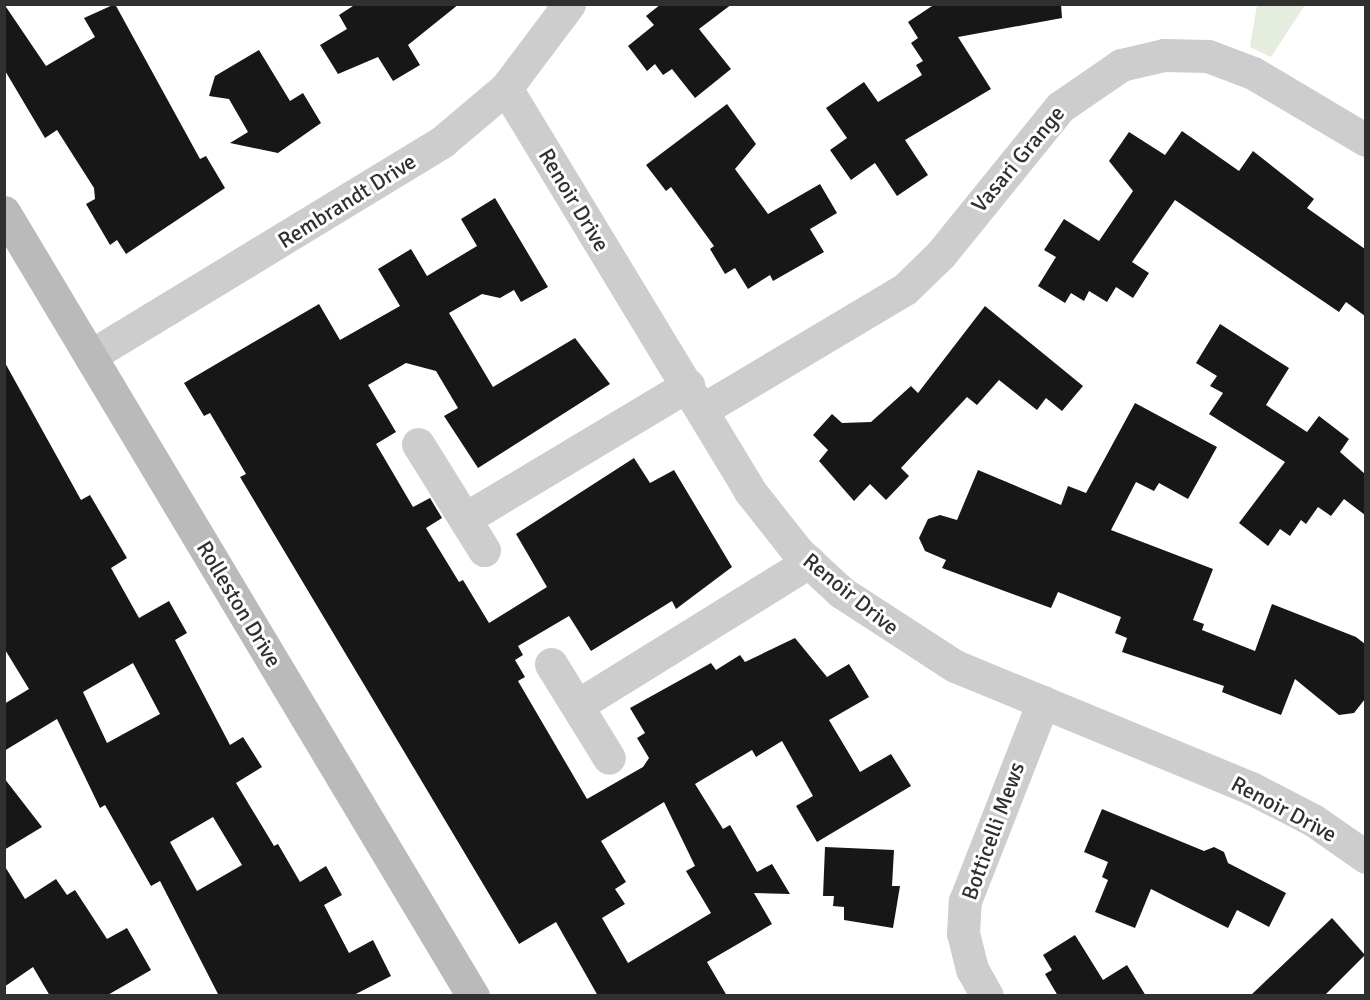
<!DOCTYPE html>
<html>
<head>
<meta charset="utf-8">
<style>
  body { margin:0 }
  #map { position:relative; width:1370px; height:1000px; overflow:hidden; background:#fff; font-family:Signika,sans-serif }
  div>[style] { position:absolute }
  .green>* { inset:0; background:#e5eddf }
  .building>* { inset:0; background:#171717 }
  .minor>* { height:33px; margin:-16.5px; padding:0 16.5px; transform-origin:16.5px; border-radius:16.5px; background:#cdcdcd }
  .secondary>* { height:33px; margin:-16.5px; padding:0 16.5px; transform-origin:16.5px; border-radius:16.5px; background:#bababa }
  span { translate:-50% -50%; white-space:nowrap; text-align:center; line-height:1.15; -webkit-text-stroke:6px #fff; paint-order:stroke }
  .street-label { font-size:22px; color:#303030 }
  .frame { position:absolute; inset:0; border:6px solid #303030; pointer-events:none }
</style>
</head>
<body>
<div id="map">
  <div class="green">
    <div style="clip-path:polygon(1257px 5px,1305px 5px,1271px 57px,1250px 47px)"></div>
  </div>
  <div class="building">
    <div style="clip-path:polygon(4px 4px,46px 66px,95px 37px,84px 18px,115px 4px,200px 159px,206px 156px,225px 188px,126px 254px,117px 240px,110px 245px,86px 204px,95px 199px,94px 188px,57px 130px,45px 138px,4px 69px)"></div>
    <div style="clip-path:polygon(356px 4px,459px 4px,408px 45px,420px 65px,393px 81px,378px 57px,338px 74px,320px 45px,347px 29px,339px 15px)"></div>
    <div style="clip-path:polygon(661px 4px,732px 4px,699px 29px,731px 69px,695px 98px,672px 69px,663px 75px,655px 64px,647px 71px,628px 46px,654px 25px,646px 16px)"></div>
    <div style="clip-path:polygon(935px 4px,1061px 4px,1062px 18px,958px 37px,991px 89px,905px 140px,928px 175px,897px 196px,875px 163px,851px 180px,830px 150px,847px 138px,826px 108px,864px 82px,878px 102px,922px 75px,916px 65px,923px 61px,911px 43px,918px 38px,908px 22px)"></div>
    <div style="clip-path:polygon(259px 50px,290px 101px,303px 93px,321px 123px,278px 153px,230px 143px,248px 132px,229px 99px,209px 96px,215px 76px)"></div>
    <div style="clip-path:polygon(727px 104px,756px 144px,735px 169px,768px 214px,820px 184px,837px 213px,810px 229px,824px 252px,773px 281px,770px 275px,748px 289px,735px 268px,725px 274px,710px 249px,714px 246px,671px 187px,666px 191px,646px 165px)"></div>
    <div style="clip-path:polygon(1182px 131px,1239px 171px,1253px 151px,1314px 199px,1307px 208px,1365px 249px,1365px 316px,1346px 302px,1339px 312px,1175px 200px,1132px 262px,1149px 273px,1133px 298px,1116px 287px,1107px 302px,1089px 291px,1084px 301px,1071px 293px,1065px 303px,1038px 286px,1056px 257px,1044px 250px,1064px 219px,1099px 241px,1133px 191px,1109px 161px,1129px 132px,1165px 155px)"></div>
    <div style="clip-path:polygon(evenodd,495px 198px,548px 287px,521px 302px,514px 290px,500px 298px,482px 294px,449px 313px,493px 387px,575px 338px,610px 384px,478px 468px,444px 416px,458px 408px,436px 371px,406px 363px,368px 385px,396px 432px,376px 444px,413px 507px,430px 498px,442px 518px,426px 528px,459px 582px,463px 580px,489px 623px,547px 587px,516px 534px,634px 458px,650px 483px,674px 470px,732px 567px,676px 609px,672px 601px,591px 651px,569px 616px,518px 646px,523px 655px,515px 660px,525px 677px,518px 681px,587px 799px,643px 767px,649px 758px,637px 738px,645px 733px,630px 708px,711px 663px,716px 670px,740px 655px,745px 662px,795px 638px,827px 677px,849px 664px,869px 697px,829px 720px,860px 772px,891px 754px,911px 786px,817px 842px,796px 806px,813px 796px,782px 741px,756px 757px,752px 750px,695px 784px,723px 829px,730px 825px,757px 872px,772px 864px,790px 894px,754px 893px,772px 924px,707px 962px,727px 996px,598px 996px,556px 922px,519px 944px,240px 477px,246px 474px,210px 413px,204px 416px,184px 383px,319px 304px,340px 340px,400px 306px,378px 269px,411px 249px,427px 276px,477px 246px,461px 219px,495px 198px,664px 802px,695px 866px,686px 871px,711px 913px,628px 963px,602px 918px,625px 904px,615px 889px,626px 882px,601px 841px,664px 802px)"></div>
    <div style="clip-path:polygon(985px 306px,1083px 386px,1062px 411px,1046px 398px,1037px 410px,999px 380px,977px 405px,967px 397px,901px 468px,909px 476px,886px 500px,870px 484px,854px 501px,819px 461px,828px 450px,813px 435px,832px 414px,842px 423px,871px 422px,911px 386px,918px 393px)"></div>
    <div style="clip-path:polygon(1220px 324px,1289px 368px,1266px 405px,1307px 432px,1319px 416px,1349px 439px,1340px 452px,1365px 474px,1365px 515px,1344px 499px,1331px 516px,1318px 507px,1306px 524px,1301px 520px,1290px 536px,1280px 529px,1268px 546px,1239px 523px,1285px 462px,1209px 414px,1223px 393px,1210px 386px,1217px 376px,1196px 363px)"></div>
    <div style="clip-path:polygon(evenodd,4px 361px,81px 500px,90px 495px,127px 558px,111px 568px,139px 618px,169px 601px,187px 633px,175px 640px,230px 745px,243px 737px,262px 767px,236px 783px,274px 846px,278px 844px,300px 882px,326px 866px,342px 895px,324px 905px,349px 953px,373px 940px,391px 976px,352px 996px,219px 996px,160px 881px,151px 886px,105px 805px,100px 808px,57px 719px,4px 751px,4px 704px,29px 689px,4px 648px,4px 361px,133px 663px,160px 714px,107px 743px,83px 692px,133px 663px,4px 361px,213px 817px,242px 865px,197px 891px,170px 842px,213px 817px)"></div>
    <div style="clip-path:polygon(1135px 403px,1217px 447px,1188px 499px,1159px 483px,1154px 491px,1136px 482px,1111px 530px,1213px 569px,1193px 620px,1204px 624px,1202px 630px,1255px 651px,1272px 604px,1356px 637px,1365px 644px,1365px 699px,1354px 713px,1339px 715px,1295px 679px,1281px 715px,1222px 692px,1224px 686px,1122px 652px,1127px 638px,1115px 633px,1121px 617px,1058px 592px,1051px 608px,942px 568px,946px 560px,925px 551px,919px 538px,928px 519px,940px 515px,957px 520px,978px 470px,1061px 505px,1068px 486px,1086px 493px)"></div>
    <div style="clip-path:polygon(4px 778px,42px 827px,4px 850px)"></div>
    <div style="clip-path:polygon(1102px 809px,1204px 851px,1214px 847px,1224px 852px,1228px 863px,1286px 893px,1269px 927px,1237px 910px,1228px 928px,1151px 889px,1135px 928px,1095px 912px,1108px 880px,1102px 877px,1108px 862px,1084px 852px)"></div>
    <div style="clip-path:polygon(825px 847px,894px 850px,892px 886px,900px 886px,893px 928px,844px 920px,844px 907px,833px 906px,834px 896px,823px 896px)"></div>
    <div style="clip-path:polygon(4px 865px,25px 899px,56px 879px,67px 895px,75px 890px,107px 939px,127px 928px,151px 970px,106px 996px,50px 996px,33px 967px,4px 987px)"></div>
    <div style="clip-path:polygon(1332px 918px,1365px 955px,1324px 996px,1250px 996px)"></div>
    <div style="clip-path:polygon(1075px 935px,1103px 980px,1127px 965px,1146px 996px,1058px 996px,1045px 974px,1052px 970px,1043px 955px)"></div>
  </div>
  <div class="minor">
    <div style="left:506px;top:88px;width:470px;rotate:58.8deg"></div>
    <div style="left:749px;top:490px;width:79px;rotate:51.7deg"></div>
    <div style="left:798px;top:552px;width:59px;rotate:42.9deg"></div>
    <div style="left:841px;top:592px;width:136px;rotate:33deg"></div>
    <div style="left:955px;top:666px;width:320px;rotate:22.4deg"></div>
    <div style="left:1251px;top:788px;width:70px;rotate:27.3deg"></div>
    <div style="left:1313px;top:820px;width:65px;rotate:34.9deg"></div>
    <div style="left:90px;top:356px;width:413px;rotate:-31.3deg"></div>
    <div style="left:443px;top:141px;width:82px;rotate:-40.1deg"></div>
    <div style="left:506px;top:88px;width:105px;rotate:-53.1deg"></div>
    <div style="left:702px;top:410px;width:236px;rotate:-30.8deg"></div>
    <div style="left:905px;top:289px;width:50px;rotate:-44.2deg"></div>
    <div style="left:941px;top:254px;width:189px;rotate:-51deg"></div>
    <div style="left:1060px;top:107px;width:74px;rotate:-34.5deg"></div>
    <div style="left:1121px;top:65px;width:44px;rotate:-13.1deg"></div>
    <div style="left:1164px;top:55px;width:44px;rotate:1.3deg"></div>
    <div style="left:1208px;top:56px;width:48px;rotate:20.7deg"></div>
    <div style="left:1253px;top:73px;width:131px;rotate:30.7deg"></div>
    <div style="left:418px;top:444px;width:125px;rotate:58.1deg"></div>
    <div style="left:466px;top:518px;width:259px;rotate:-30.9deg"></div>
    <div style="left:551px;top:664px;width:110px;rotate:58.3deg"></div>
    <div style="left:578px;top:705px;width:272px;rotate:-31.8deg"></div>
    <div style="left:987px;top:996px;width:31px;rotate:-119deg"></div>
    <div style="left:972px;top:969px;width:36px;rotate:-104deg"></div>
    <div style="left:963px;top:934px;width:33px;rotate:-87deg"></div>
    <div style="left:965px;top:901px;width:214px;rotate:-68.6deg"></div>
  </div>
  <div class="secondary">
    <div style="left:4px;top:212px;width:914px;rotate:59.11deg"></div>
  </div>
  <div class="street-label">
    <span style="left:1018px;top:159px;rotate:-50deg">Vasari Grange</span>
    <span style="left:574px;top:200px;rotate:59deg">Renoir Drive</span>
    <span style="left:347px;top:201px;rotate:-32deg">Rembrandt Drive</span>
    <span style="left:851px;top:594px;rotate:39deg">Renoir Drive</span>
    <span style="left:239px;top:604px;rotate:59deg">Rolleston Drive</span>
    <span style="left:1284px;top:809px;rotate:28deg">Renoir Drive</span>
    <span style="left:993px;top:831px;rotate:-70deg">Botticelli Mews</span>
  </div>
  <div class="frame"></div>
</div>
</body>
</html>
